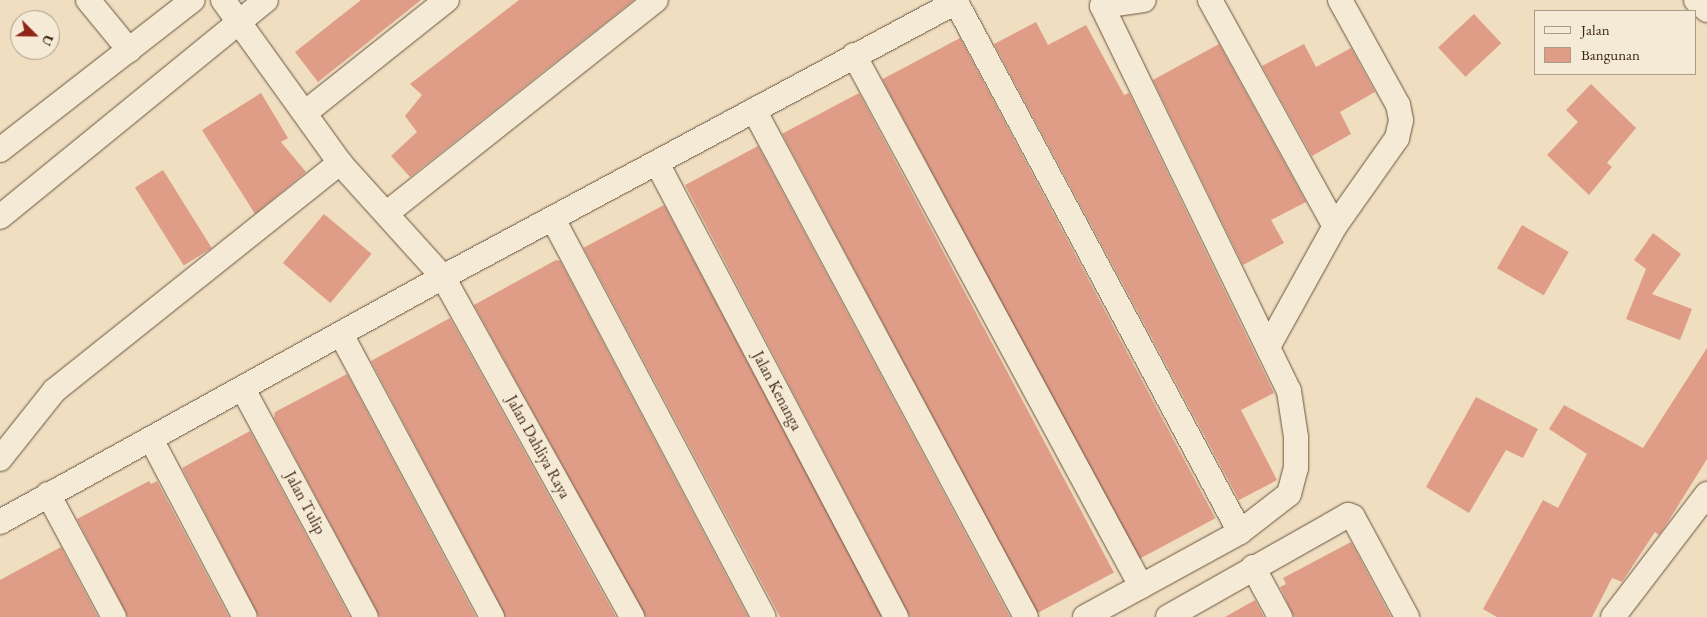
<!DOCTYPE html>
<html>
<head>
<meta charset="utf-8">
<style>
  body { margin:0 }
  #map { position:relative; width:1707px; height:617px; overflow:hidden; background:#efdebf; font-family:"EB Garamond",serif }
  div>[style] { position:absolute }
  .building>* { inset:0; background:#df9d87; transform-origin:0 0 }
  .roads { filter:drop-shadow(0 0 1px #6a5440) drop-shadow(0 0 1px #6a5440) }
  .street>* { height:24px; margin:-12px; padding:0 12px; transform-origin:12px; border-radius:12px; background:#f5ead5 }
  span { translate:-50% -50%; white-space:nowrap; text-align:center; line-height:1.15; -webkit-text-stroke:4px #f5ead5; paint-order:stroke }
  .street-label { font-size:16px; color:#3d2615 }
  .legend { position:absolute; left:1534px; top:10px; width:162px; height:65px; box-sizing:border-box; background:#f5ead5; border:1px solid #ab9c88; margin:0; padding:6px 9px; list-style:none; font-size:15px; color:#3d2615 }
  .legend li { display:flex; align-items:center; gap:10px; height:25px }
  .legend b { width:25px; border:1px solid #ab9c88 }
  .north { position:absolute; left:10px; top:10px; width:50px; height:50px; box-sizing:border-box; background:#f5ead5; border:1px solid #ab9c88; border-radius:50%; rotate:113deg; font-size:14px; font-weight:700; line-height:20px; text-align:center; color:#3d2615 }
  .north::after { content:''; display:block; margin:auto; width:18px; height:22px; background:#8f2418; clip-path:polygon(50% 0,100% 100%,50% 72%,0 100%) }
</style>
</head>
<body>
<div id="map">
  <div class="building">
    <div style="clip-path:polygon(361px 0,421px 0,318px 82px,295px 52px)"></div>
    <div style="clip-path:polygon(519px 0,634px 0,410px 177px,391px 156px,417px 132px,405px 116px,422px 95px,410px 84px)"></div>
    <div style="left:1474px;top:14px;width:40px;height:49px;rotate:47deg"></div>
    <div style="clip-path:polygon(1036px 22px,1048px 45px,1086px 25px,1124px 95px,1129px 93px,1274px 393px,1241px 410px,1277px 480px,1239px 500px,994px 44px)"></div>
    <div style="left:960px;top:38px;width:544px;height:88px;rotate:62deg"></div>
    <div style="clip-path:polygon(1219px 44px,1306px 202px,1271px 220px,1284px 243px,1243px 265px,1153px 80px)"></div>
    <div style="clip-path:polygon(1304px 44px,1316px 67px,1351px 48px,1375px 92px,1340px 112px,1351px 134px,1312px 156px,1262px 66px)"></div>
    <div style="clip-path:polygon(1591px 84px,1636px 128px,1607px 163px,1612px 167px,1589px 195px,1547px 155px,1578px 122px,1566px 110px)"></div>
    <div style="clip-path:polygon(261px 93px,288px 138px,281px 142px,306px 172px,255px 214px,202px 130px)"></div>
    <div style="left:859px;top:93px;width:543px;height:87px;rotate:62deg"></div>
    <div style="clip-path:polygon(758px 146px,1010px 617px,910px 617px,685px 185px)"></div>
    <div style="left:163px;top:170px;width:92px;height:33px;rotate:58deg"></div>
    <div style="left:664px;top:205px;width:465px;height:91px;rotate:62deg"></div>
    <div style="left:324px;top:214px;width:62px;height:64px;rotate:40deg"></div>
    <div style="left:1522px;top:225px;width:54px;height:50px;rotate:30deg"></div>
    <div style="clip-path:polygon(1653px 233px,1681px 254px,1652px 294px,1692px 309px,1680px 340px,1626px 319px,1646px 269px,1634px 260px)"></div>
    <div style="clip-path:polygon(556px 260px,560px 261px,748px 617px,646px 617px,474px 305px)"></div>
    <div style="clip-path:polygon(450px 318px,616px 617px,506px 617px,371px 361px)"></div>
    <div style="clip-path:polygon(1707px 348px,1707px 459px,1666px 525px,1659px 535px,1655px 532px,1622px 582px,1612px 578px,1592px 617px,1497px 617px,1483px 609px,1543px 500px,1558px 508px,1587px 454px,1549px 429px,1564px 405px,1643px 448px)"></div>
    <div style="clip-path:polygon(347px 374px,476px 617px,380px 617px,274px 418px,275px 412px)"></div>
    <div style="clip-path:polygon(1476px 397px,1538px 429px,1523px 458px,1506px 450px,1469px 513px,1426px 487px)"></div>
    <div style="clip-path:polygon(250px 431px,350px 617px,259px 617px,182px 468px)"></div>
    <div style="clip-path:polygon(149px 481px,151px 484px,157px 481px,229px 617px,128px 617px,77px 519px)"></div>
    <div style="clip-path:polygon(1351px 542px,1391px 617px,1294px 617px,1280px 587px,1286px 584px,1283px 578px)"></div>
    <div style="clip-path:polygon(61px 547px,98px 617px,0 617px,0 580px)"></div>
    <div style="clip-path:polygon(1255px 600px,1264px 617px,1225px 617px)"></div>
  </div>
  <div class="roads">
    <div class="street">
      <div style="left:88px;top:0;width:65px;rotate:50.6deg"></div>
      <div style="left:223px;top:0;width:201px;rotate:54.3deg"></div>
      <div style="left:340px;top:163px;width:154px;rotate:47.9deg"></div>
      <div style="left:443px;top:277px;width:389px;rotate:60.9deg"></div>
      <div style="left:1210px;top:0;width:258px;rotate:61.1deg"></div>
      <div style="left:1696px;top:0;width:15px;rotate:42deg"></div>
      <div style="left:854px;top:55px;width:604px;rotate:61.61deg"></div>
      <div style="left:754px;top:110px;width:575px;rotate:61.79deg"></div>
      <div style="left:306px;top:112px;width:180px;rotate:-38.5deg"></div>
      <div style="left:0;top:150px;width:244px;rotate:-37.9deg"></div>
      <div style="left:658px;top:165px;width:511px;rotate:62.23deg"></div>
      <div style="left:387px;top:213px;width:343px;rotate:-38.4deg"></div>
      <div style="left:0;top:217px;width:343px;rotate:-39.2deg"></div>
      <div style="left:553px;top:219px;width:450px;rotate:62.1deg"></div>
      <div style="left:342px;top:336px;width:319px;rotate:61.9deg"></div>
      <div style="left:1268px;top:347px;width:138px;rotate:-61deg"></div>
      <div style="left:1335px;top:226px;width:108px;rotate:-54.8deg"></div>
      <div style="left:1397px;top:138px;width:18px;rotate:-77deg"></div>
      <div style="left:1401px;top:120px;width:15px;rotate:-101deg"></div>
      <div style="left:1398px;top:105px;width:120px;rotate:-118.9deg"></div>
      <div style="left:243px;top:389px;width:259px;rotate:61.7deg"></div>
      <div style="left:151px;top:439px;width:201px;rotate:62.2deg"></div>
      <div style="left:0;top:459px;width:87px;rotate:-51.5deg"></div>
      <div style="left:54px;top:391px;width:366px;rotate:-38.6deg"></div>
      <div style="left:48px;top:494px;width:140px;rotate:61.8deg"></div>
      <div style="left:0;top:522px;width:506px;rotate:-28.94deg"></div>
      <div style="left:443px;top:277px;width:582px;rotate:-28.19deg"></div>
      <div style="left:956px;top:2px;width:601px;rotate:61.82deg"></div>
      <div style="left:1253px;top:567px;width:57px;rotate:61.6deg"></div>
      <div style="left:1085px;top:617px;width:177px;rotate:-28.7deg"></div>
      <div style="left:1240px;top:532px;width:62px;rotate:-37.8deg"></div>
      <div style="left:1289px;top:494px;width:27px;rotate:-75deg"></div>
      <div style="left:1296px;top:468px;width:31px;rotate:-90deg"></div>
      <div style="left:1296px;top:437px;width:47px;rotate:-98.7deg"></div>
      <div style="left:1289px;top:391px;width:428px;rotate:-115.9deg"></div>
      <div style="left:1102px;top:6px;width:42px;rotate:-8.1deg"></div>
      <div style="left:1168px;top:617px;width:207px;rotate:-29.5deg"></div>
      <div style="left:1348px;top:515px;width:5px;rotate:22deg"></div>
      <div style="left:1353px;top:517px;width:114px;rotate:61.6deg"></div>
      <div style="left:1613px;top:617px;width:155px;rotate:-52.6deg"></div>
    </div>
  </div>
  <div class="street-label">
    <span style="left:777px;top:391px;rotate:62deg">Jalan Kenanga</span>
    <span style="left:538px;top:447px;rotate:61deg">Jalan Dahliya Raya</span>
    <span style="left:305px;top:503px;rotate:62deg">Jalan Tulip</span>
  </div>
  <ul class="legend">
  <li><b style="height:6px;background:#f5ead5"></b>Jalan</li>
  <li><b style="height:14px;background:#df9d87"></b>Bangunan</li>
  </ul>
  <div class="north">U</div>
</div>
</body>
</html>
